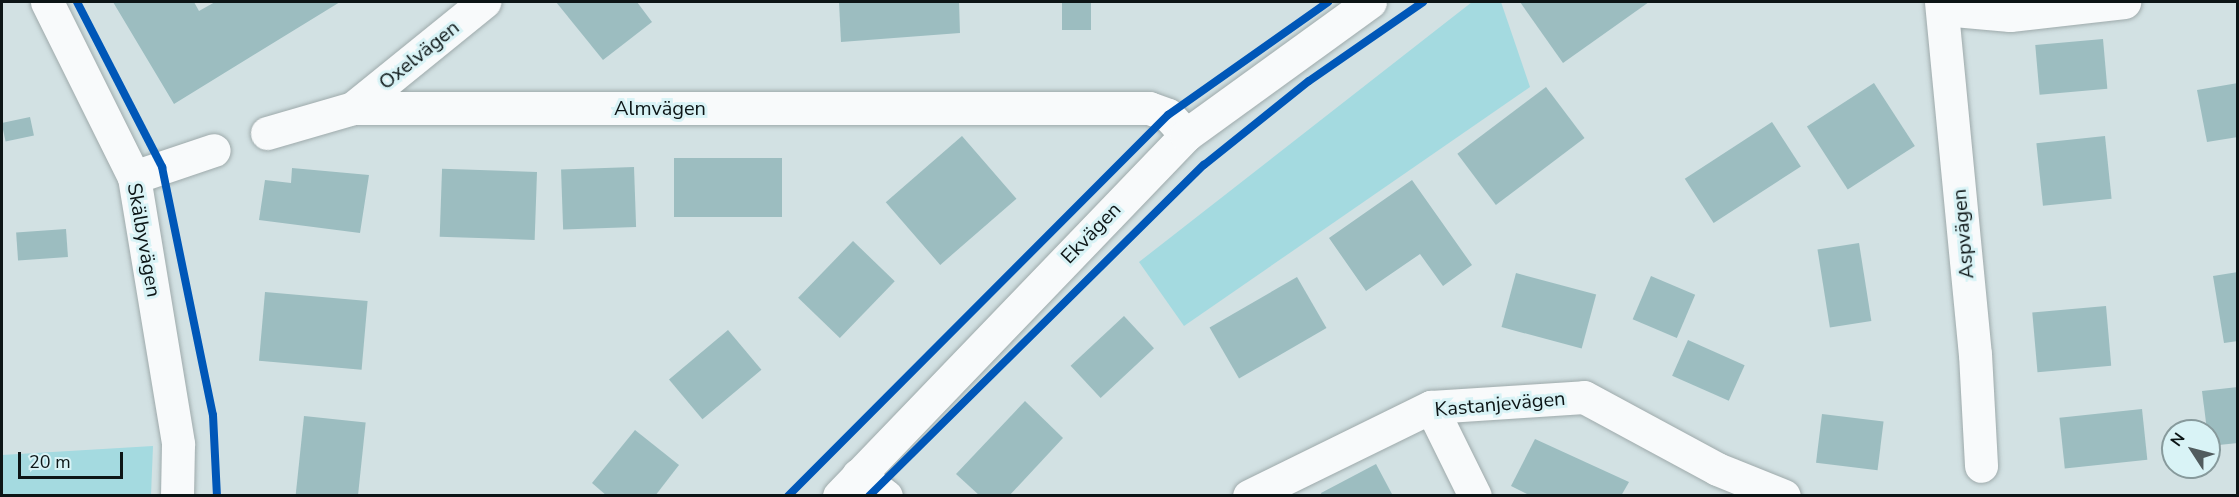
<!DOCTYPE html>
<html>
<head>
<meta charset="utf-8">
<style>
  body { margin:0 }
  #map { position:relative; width:2239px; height:497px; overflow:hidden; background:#d2e1e3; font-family:"Nunito Sans",sans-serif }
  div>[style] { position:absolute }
  .green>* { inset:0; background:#a4dae0 }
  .building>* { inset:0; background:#9cbdc0; transform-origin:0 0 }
  .roads { filter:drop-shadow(0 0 2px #9eaaab) drop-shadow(0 0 2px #9eaaab) }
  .street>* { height:33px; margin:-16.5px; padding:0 16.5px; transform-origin:16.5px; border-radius:16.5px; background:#f8fafb }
  .secondary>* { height:33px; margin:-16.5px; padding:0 16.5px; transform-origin:16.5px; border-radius:16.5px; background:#f8fafb }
  .cycleway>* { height:8px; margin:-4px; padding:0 4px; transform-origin:4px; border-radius:4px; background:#0057b8 }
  span { translate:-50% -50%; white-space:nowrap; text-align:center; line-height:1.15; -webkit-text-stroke:6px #d9f3f6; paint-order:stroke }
  .street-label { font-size:20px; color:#0c1516 }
  .frame { position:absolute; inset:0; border:3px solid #0c1516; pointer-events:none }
  .north { position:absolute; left:2161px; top:419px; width:60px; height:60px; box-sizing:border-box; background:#d9f3f6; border:2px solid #879a9c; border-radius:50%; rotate:306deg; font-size:16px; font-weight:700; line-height:24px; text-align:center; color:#0c1516 }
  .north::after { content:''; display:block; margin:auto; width:21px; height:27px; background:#515c5e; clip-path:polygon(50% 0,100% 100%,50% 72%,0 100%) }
  .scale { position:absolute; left:18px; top:452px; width:105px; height:27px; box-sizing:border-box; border:3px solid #0c1516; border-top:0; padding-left:8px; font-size:18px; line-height:21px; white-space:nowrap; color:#0c1516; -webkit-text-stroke:4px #d9f3f6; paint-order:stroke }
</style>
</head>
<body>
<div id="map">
  <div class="green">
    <div style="clip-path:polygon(1472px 2px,1501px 2px,1530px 87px,1184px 326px,1139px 262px)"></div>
    <div style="clip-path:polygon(153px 446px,151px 495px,2px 495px,2px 455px)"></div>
  </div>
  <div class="building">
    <div style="clip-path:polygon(113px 2px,194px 2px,199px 11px,215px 2px,340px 2px,174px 104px)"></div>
    <div style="clip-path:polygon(556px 2px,637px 2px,652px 22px,603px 60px)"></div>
    <div style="clip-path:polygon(839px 2px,959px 2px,960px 33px,841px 42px)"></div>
    <div style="left:1062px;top:2px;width:29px;height:28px"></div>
    <div style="clip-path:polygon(1520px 2px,1649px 2px,1563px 63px)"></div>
    <div style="left:2103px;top:39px;width:50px;height:68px;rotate:85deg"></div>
    <div style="left:1874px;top:83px;width:75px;height:80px;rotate:57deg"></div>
    <div style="clip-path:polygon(2238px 83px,2238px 137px,2207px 142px,2197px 90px)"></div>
    <div style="left:1546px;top:87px;width:64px;height:111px;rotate:53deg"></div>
    <div style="left:30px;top:117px;width:19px;height:29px;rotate:78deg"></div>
    <div style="left:1772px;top:122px;width:53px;height:104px;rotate:57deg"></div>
    <div style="left:962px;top:136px;width:83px;height:101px;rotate:49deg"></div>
    <div style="left:2105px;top:136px;width:63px;height:69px;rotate:84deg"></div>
    <div style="left:782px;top:158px;width:59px;height:108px;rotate:90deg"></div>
    <div style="left:634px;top:167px;width:60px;height:73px;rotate:88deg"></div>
    <div style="clip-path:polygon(292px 168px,369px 175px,360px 233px,259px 220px,265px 180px,291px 183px)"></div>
    <div style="left:537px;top:172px;width:68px;height:95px;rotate:92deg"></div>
    <div style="clip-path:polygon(1412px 180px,1472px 265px,1443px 286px,1420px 254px,1366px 291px,1329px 238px)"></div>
    <div style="left:66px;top:229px;width:28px;height:50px;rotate:86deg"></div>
    <div style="left:853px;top:241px;width:58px;height:79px;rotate:44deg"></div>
    <div style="left:1859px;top:243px;width:79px;height:42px;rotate:81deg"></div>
    <div style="clip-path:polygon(2238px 272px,2238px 341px,2224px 343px,2213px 276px)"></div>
    <div style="left:1516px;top:273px;width:83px;height:56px;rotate:15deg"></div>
    <div style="left:1651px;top:276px;width:48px;height:47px;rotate:23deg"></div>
    <div style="left:1297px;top:277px;width:59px;height:101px;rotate:60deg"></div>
    <div style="left:265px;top:292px;width:103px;height:69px;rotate:5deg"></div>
    <div style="left:2106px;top:306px;width:60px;height:74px;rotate:85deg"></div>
    <div style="left:1124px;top:316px;width:44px;height:73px;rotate:47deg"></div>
    <div style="left:728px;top:330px;width:52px;height:77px;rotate:50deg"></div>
    <div style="left:1688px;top:340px;width:62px;height:39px;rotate:24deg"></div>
    <div style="clip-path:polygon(2238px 387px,2238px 443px,2209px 446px,2202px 391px)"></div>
    <div style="clip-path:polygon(1025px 401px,1063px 438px,1009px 496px,980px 496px,956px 474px)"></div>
    <div style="left:2142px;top:409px;width:51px;height:83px;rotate:84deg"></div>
    <div style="left:1822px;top:414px;width:62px;height:49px;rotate:7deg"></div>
    <div style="left:304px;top:416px;width:62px;height:81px;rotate:6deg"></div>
    <div style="clip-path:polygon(635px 430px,679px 465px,655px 496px,607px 496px,592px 483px)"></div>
    <div style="clip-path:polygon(1535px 439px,1629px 482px,1621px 496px,1531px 496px,1511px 486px)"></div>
    <div style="clip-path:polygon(1376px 464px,1393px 496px,1322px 496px,1321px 493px)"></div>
  </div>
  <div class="roads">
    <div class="street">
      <div style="left:1941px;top:2px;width:354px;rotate:84.5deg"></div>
      <div style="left:1975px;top:354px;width:112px;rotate:86.9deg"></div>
      <div style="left:1943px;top:9px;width:67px;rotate:5.1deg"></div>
      <div style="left:2010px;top:15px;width:115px;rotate:-6.5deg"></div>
      <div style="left:353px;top:108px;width:169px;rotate:-39deg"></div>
      <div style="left:267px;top:133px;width:90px;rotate:-16.2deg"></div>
      <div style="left:353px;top:108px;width:796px"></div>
      <div style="left:1149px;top:108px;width:20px;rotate:20deg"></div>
      <div style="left:1168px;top:115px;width:27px;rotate:48deg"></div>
      <div style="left:134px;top:177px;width:84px;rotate:-18.6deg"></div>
      <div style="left:1431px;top:407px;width:99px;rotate:63.7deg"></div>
      <div style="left:858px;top:475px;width:35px;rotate:37deg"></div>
      <div style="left:1249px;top:496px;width:203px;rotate:-26.1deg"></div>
      <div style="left:1431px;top:407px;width:153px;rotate:-3.7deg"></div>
      <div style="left:1584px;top:397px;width:151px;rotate:28.4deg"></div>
      <div style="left:1717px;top:469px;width:72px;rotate:21.9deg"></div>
    </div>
    <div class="secondary">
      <div style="left:47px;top:2px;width:195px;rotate:63.6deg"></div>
      <div style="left:134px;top:177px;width:271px;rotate:80.6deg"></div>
      <div style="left:178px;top:444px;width:52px;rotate:91.1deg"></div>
      <div style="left:839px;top:496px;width:501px;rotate:-46.13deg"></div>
      <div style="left:1186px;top:135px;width:227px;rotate:-35.9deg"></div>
    </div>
  </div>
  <div class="cycleway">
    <div style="left:77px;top:2px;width:186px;rotate:62.7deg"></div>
    <div style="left:162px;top:167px;width:253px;rotate:78.4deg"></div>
    <div style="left:213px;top:415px;width:81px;rotate:87.2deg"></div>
    <div style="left:788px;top:496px;width:538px;rotate:-45.08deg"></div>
    <div style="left:1168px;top:115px;width:196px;rotate:-35.2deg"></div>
    <div style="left:869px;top:496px;width:471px;rotate:-44.7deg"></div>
    <div style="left:1204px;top:165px;width:134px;rotate:-38.7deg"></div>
    <div style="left:1309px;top:81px;width:139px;rotate:-34.7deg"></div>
  </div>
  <div class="street-label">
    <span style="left:419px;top:55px;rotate:-39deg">Oxelvägen</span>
    <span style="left:660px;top:108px">Almvägen</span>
    <span style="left:1091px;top:233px;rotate:-46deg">Ekvägen</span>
    <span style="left:1963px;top:234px;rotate:-95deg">Aspvägen</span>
    <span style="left:144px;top:240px;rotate:80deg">Skälbyvägen</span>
    <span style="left:1500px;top:404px;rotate:-5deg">Kastanjevägen</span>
  </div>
  <div class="frame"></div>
  <div class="north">N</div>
  <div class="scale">20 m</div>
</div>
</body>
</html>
